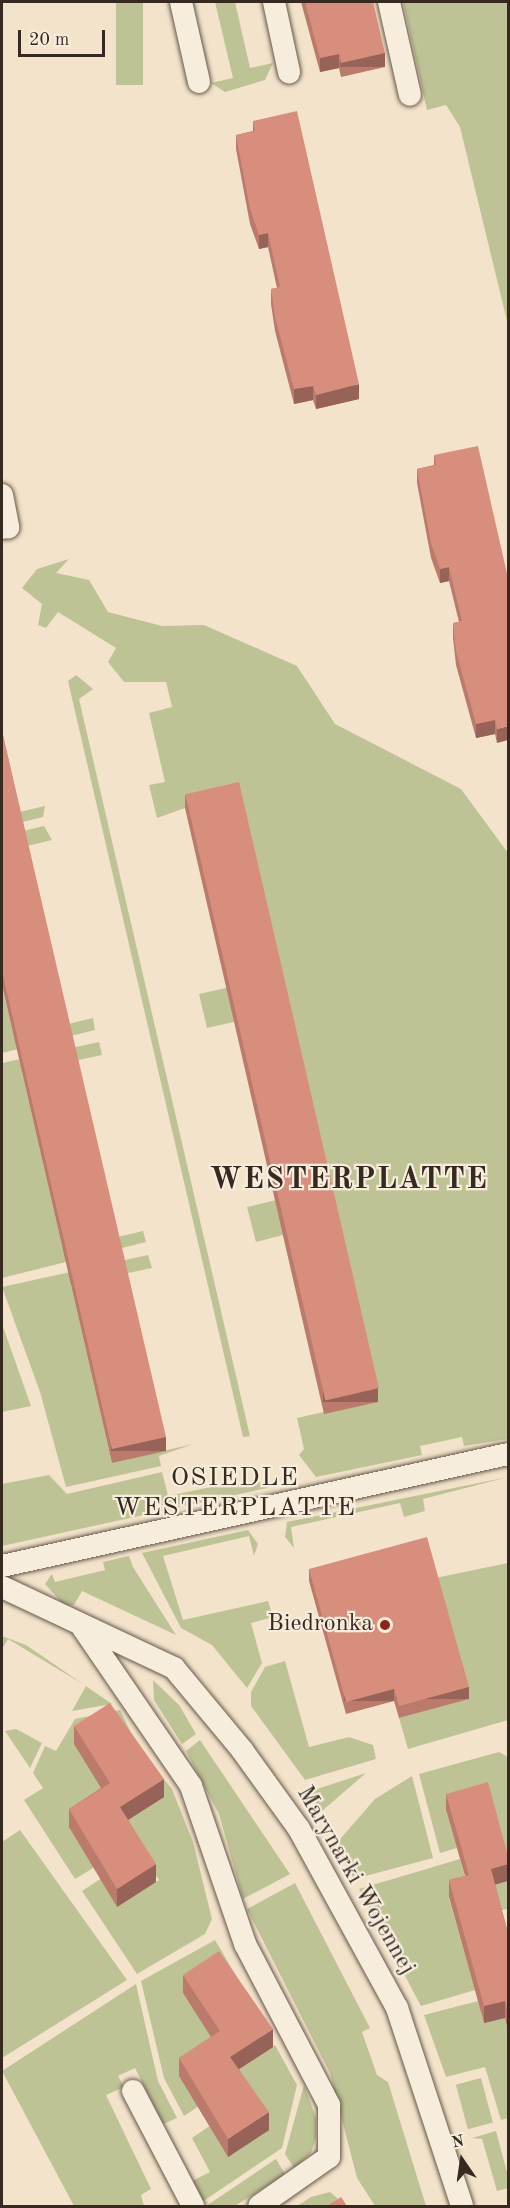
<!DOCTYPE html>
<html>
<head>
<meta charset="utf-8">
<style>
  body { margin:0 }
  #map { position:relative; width:510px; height:2208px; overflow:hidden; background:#f3e3ca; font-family:"Old Standard TT",serif }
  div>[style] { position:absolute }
  .green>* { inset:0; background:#bec395; transform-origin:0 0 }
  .roads { filter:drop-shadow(0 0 2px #65584a) drop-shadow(0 0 2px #65584a) }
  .street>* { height:22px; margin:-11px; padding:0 11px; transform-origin:11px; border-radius:11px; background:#f7eddd }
  .wall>* { inset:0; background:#ba7a6c }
  .shaded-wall>* { inset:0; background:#976358; transform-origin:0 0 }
  .building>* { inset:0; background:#d88e7d; transform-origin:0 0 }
  .dots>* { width:16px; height:16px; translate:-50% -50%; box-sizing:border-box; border:3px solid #f7eddd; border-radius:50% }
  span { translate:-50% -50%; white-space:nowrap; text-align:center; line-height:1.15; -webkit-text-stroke:4.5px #f7eddd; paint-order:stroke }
  .poi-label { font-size:24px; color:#362920 }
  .right { translate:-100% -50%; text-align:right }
  .street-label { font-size:24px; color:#362920 }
  .neighbourhood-label { font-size:26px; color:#362920; letter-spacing:1.5px }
  .district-label { font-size:30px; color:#362920; font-weight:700; letter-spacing:1.5px }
  .frame { position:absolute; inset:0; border:3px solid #362920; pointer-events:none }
  .north { position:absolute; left:432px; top:2130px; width:60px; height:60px; -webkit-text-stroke:4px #f7eddd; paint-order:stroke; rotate:347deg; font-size:16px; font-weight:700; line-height:24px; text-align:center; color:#362920 }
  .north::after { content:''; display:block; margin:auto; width:21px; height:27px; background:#362920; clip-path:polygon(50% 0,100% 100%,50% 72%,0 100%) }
  .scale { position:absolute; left:18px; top:30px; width:87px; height:27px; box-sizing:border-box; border:3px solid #362920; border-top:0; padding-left:8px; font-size:18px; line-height:21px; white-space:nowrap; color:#362920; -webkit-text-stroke:4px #f7eddd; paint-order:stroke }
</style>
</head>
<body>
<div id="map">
  <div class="green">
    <div style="left:116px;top:2px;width:27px;height:83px"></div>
    <div style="clip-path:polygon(215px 2px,235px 2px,250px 68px,273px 63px,265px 80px,225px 92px,211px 83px,233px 78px)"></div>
    <div style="clip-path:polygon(403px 2px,508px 2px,508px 325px,460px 127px,446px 105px,427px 110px)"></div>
    <div style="clip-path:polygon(69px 559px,56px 573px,89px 580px,108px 612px,162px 626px,204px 625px,297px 666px,335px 724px,461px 789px,508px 853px,508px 1439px,464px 1446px,462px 1437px,420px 1446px,422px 1455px,316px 1477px,299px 1455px,304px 1449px,297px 1418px,324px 1412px,283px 1235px,256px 1242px,247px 1207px,328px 1188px,287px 1010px,207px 1028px,199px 994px,280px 976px,185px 808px,157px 818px,149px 785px,165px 782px,149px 713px,172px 707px,166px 682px,124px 682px,108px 662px,116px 648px,58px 612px,46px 628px,38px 625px,42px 604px,22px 588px,37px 569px)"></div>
    <div style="clip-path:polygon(76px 675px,93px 689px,79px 699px,250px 1436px,243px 1437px,68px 681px)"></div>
    <div style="clip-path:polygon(45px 806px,43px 817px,2px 827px,2px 816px)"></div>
    <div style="clip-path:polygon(44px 826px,52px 840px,2px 852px,2px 836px)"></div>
    <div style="clip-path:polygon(2px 986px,14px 1037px,93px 1018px,95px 1030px,2px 1053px)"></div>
    <div style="clip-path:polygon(99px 1042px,102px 1055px,22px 1072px,63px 1250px,143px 1231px,146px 1242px,2px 1278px,2px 1063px)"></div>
    <div style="clip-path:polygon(148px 1255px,152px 1268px,71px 1285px,112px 1463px,193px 1444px,159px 1456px,161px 1466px,66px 1487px,40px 1392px,2px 1287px)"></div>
    <div style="clip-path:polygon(2px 1324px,31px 1406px,2px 1412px)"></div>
    <div style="clip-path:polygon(162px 1472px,168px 1496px,230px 1483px,269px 1482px,267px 1488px,2px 1546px,2px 1484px,49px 1475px,67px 1494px)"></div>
    <div style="clip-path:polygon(508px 1477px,423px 1499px,425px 1511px,404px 1517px,400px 1503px,291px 1527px,294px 1548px,285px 1537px,287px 1522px)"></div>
    <div style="clip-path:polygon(248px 1530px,258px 1544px,254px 1556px,249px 1536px,163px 1556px,183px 1620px,268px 1601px,273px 1617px,251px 1623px,262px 1663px,247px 1688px,212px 1645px,181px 1628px,142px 1553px)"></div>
    <div style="clip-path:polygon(129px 1556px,133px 1567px,176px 1635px,82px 1591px,74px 1605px,64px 1605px,45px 1584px,52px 1574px,55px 1582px,105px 1570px,103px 1562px)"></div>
    <div style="clip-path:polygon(508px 1563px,508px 1720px,408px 1749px,399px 1718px,468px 1699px,435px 1578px)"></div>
    <div style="clip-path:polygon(2px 1636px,26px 1645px,112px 1704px,72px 1711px,86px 1686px,8px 1639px,2px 1649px)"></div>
    <div style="clip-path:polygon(285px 1661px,309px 1747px,349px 1737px,373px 1745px,376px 1759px,305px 1780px,251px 1706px,251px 1692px,265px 1667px)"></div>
    <div style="clip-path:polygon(153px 1680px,179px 1705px,196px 1734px,182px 1744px,154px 1700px)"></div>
    <div style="clip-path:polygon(120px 1710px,137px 1745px,111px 1804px,95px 1867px,75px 1879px,24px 1800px,43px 1788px,33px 1773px,45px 1746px,56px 1751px,75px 1719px)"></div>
    <div style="clip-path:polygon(16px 1729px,42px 1743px,30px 1768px,5px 1731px)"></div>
    <div style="clip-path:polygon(200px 1740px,290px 1874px,243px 1899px,219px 1814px,186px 1751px)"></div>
    <div style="clip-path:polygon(499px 1752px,508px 1757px,508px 1872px,446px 1810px,457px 1848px,440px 1853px,419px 1774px)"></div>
    <div style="clip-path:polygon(153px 1766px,172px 1789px,193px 1842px,212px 1919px,205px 1934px,137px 1974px,82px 1891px,102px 1878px,117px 1907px,159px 1880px,120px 1825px)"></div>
    <div style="clip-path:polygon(366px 1773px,322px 1811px,313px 1799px,311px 1791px)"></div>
    <div style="clip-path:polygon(412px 1776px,433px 1858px,354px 1879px,337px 1849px,341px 1838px,375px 1799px)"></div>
    <div style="clip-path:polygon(20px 1830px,127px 1980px,2px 2058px,2px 1842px)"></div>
    <div style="clip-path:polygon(460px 1859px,469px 1892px,449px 1898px,475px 1990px,421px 2006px,359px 1889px)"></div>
    <div style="clip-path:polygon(508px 1881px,508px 1909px,498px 1911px,491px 1886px)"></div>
    <div style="clip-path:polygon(295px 1883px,370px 2028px,362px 2032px,377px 2075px,388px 2082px,426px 2206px,375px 2206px,357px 2178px,330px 2073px,247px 1909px)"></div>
    <div style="clip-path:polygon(215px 1940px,247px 1994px,199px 2106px,184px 2116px,164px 2078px,141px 1981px)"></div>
    <div style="clip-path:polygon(136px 1984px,158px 2081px,177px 2118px,163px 2124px,135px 2068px,118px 2076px,124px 2087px,106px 2095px,151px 2189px,141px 2195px,144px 2206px,74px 2206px,2px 2071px)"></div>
    <div style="clip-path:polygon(478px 2001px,484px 2023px,505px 2018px,508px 2030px,508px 2118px,501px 2120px,485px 2067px,446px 2077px,424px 2015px)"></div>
    <div style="clip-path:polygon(275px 2045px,297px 2085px,282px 2148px,202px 2202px,192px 2181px,210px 2172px,192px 2138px,211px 2125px,228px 2156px,230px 2075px)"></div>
    <div style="left:481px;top:2078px;width:46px;height:26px;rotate:75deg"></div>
    <div style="clip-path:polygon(304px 2085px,316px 2118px,316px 2138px,311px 2153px,294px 2168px,285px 2154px)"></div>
    <div style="clip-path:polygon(496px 2131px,508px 2176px,508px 2188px,497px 2191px,482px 2139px,472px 2138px)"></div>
    <div style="clip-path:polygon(276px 2159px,285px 2174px,235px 2206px,206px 2206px)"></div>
    <div style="clip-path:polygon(330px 2192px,346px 2206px,297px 2206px,311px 2197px)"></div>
  </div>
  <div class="roads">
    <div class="street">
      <div style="left:181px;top:2px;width:82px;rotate:77.3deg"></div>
      <div style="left:274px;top:2px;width:72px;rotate:77.9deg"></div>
      <div style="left:389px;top:2px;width:95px;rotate:77.3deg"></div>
      <div style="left:2px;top:495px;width:33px;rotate:79deg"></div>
      <div style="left:8px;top:527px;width:6px;rotate:171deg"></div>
      <div style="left:2px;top:1566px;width:518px;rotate:-12.48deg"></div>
      <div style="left:2px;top:1587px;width:190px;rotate:25.2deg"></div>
      <div style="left:174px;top:1668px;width:107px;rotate:50.3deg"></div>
      <div style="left:242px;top:1750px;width:97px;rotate:54.2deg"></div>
      <div style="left:299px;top:1829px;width:204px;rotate:61.3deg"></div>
      <div style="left:397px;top:2008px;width:208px;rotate:71.8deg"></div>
      <div style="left:83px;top:1628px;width:191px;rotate:55.6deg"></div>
      <div style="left:191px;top:1786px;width:167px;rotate:71.1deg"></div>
      <div style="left:245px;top:1944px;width:182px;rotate:62.4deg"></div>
      <div style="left:329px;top:2105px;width:52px;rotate:90deg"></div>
      <div style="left:329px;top:2157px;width:85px;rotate:145deg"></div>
      <div style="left:133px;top:2091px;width:130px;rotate:62.4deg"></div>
    </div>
  </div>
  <div class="wall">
    <div style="clip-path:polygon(301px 2px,373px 2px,385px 67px,341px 77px,339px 68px,320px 72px)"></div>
    <div style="clip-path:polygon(253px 121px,359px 399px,316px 409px,313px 400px,294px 404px,275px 331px,271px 304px,271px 289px,277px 288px,268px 247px,259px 249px,250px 224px,236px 149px,236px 135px,253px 131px)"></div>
    <div style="clip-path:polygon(434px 455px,508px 578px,497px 743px,495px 734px,476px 738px,456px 665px,453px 638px,453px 623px,459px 622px,449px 581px,440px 583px,431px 558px,417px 483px,417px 469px,434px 465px)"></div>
    <div style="clip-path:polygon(2px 731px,166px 1451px,112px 1463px,2px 985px)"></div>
    <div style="clip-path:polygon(185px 794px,378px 1402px,324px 1414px,185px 808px)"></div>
    <div style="clip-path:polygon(309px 1569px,469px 1699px,399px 1718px,394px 1701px,346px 1714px,309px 1581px)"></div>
    <div style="clip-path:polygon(74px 1726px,164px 1797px,128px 1820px,156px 1882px,117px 1907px,69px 1827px,69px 1809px,101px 1788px,74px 1744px)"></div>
    <div style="clip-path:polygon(446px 1794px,508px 1856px,508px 1881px,495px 1884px,508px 1933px,508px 2031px,505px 2018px,484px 2023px,449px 1897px,449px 1880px,465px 1876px,446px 1810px)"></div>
    <div style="clip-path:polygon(183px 1975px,273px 2047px,239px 2069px,269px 2130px,228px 2157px,179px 2076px,179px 2058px,211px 2037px,183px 1993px)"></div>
  </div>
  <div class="shaded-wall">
    <div style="left:385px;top:53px;width:14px;height:45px;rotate:90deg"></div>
    <div style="clip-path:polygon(339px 54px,339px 68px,320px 72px,320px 58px)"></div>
    <div style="clip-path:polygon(268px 233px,268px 247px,259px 249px,259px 235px)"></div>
    <div style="clip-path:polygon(359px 384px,359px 399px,316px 409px,316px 395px)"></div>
    <div style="clip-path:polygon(313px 386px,313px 400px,294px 404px,294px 389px)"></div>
    <div style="clip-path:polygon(449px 567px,449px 581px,440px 583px,440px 569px)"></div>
    <div style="clip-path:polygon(495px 720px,495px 734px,476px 738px,476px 724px)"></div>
    <div style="clip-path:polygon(508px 726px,508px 740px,497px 743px,497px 729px)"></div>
    <div style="left:378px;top:1388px;width:14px;height:55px;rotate:90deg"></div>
    <div style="left:166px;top:1437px;width:14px;height:55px;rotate:90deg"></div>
    <div style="left:469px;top:1687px;width:12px;height:73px;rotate:90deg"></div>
    <div style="left:394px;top:1689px;width:12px;height:50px;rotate:90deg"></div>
    <div style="clip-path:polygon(164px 1779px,164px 1797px,120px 1825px,120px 1807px)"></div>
    <div style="clip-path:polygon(156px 1864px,156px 1882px,117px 1907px,117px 1889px)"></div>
    <div style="clip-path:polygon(508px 1864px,508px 1881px,491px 1886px,491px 1869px)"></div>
    <div style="clip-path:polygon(505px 2001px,505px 2018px,484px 2023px,484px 2006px)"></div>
    <div style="clip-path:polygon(273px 2029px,273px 2047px,230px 2075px,230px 2057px)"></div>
    <div style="clip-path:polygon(269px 2112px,269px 2130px,228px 2157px,228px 2139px)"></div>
  </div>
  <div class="building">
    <div style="clip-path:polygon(305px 2px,373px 2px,385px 53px,341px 63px,339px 54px,320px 58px)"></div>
    <div style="clip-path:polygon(297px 111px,359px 384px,316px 395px,313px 386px,294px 389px,275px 317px,271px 289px,280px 287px,268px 233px,259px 235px,250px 209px,236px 135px,255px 131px,253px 121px)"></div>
    <div style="clip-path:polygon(478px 446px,508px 578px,508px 726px,497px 729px,495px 720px,476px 724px,456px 651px,453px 623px,462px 621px,449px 567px,440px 569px,431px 543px,417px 469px,436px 465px,434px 455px)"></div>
    <div style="clip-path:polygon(2px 731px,166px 1437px,112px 1449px,2px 971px)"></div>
    <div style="left:239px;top:782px;width:622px;height:55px;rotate:77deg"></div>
    <div style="clip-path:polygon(427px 1537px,469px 1687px,399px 1706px,394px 1689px,346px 1702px,309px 1569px)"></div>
    <div style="clip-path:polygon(110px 1703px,164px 1779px,120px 1807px,156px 1864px,117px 1889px,69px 1809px,110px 1783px,74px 1726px)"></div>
    <div style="clip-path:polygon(488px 1782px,508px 1856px,508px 1864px,491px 1869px,508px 1933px,508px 2014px,505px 2001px,484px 2006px,449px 1880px,469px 1875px,446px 1794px)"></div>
    <div style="clip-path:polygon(219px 1951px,273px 2029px,230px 2057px,269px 2112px,228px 2139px,179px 2058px,220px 2031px,183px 1975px)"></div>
    <div style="clip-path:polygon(341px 2197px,347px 2206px,327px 2206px)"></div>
  </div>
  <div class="dots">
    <div style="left:385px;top:1625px;background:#8f2418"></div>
  </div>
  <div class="poi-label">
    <span class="right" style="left:373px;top:1625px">Biedronka</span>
  </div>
  <div class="street-label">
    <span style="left:355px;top:1881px;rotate:60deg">Marynarki Wojennej</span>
  </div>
  <div class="neighbourhood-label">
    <span style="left:235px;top:1494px">OSIEDLE<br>WESTERPLATTE</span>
  </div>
  <div class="district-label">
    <span style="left:349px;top:1180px">WESTERPLATTE</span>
  </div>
  <div class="frame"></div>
  <div class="north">N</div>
  <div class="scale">20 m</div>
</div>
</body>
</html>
